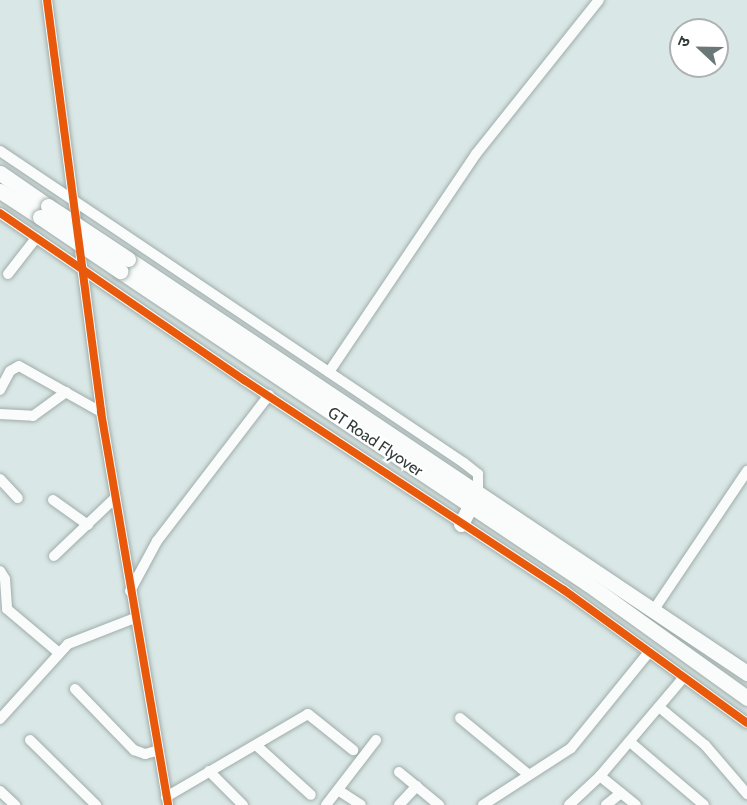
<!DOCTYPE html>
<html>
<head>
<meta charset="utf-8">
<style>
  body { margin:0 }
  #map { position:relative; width:747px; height:805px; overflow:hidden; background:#d9e8e6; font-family:Cabin,"Noto Sans Devanagari",sans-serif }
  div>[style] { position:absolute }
  .roads { filter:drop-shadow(0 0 2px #a0acaa) drop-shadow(0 0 2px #a0acaa) }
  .minor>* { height:10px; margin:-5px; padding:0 5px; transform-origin:5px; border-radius:5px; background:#f9fcfb }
  .highway>* { height:15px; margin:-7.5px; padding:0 7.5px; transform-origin:7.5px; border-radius:7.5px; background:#f9fcfb }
  .bridges { filter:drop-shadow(0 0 2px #a0acaa) drop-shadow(0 0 2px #a0acaa) }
  .highway-bridge>* { height:15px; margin:-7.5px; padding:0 7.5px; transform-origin:7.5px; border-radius:7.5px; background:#f9fcfb }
  .cycleway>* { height:8px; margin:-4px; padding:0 4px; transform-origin:4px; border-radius:4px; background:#e8590c }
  span { translate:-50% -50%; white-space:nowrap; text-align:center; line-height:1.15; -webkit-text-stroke:4.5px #fff; paint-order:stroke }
  .street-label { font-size:16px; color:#323c3b }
  .north { position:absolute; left:669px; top:18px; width:60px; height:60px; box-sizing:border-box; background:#fff; border:2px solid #adb1b1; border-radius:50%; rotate:292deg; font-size:16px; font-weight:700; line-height:24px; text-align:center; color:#323c3b }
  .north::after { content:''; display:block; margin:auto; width:21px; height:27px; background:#6c7877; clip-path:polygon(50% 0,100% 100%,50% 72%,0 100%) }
</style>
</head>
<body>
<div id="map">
  <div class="roads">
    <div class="minor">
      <div style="left:47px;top:0;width:416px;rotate:82.5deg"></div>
      <div style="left:101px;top:412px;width:399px;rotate:80.3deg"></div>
      <div style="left:0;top:151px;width:559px;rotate:33.92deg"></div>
      <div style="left:464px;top:463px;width:18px;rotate:38deg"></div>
      <div style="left:478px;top:474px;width:20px;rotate:90deg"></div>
      <div style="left:0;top:213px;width:296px;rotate:34.4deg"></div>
      <div style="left:244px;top:380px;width:383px;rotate:33.3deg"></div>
      <div style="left:564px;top:590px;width:226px;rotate:36deg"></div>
      <div style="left:8px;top:274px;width:46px;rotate:-52.1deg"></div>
      <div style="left:329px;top:372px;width:263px;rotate:-56deg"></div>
      <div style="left:476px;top:154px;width:197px;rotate:-51.4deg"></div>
      <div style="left:0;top:390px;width:21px;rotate:-62deg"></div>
      <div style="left:10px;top:371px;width:10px;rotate:-29deg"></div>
      <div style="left:19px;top:366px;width:94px;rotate:29.3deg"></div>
      <div style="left:0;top:414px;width:33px;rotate:3deg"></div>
      <div style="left:33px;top:416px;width:41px;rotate:-36deg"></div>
      <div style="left:0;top:479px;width:26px;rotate:47deg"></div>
      <div style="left:53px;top:500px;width:43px;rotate:35.5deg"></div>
      <div style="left:54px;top:556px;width:84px;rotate:-43.6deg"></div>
      <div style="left:0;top:571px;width:9px;rotate:58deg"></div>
      <div style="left:5px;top:579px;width:30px;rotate:86deg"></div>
      <div style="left:7px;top:609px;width:68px;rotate:40.2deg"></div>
      <div style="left:130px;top:591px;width:57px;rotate:-61.6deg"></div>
      <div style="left:157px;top:541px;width:184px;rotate:-52.5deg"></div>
      <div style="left:653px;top:611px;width:169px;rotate:-56.1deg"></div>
      <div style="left:75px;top:689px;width:85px;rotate:46deg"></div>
      <div style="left:134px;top:750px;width:12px;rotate:20deg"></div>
      <div style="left:145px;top:754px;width:11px;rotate:-15deg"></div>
      <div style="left:659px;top:707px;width:60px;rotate:39.6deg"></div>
      <div style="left:705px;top:745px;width:65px;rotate:49.4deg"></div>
      <div style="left:460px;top:718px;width:89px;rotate:39.6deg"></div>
      <div style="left:0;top:719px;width:101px;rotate:-47.8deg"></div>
      <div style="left:68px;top:644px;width:72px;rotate:-21.2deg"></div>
      <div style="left:30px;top:740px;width:93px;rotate:44.6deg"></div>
      <div style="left:630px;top:742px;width:97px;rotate:40.4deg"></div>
      <div style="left:256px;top:745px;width:74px;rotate:42.3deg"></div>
      <div style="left:209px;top:771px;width:48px;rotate:45deg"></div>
      <div style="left:399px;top:772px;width:52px;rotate:39.5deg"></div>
      <div style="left:600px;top:776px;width:46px;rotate:38.9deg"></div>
      <div style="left:338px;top:790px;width:27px;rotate:33deg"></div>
      <div style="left:0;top:791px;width:21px;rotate:43deg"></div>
      <div style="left:166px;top:797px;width:164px;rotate:-30.3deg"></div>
      <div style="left:308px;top:714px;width:58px;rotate:38.7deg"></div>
      <div style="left:326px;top:805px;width:82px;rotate:-52.4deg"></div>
      <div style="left:399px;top:805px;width:26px;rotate:-47deg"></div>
      <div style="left:483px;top:805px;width:105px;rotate:-32.9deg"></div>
      <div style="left:571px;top:748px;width:124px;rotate:-50.9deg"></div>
      <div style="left:569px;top:805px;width:42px;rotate:-43.1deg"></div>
      <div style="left:600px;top:776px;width:128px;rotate:-49.7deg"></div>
      <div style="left:606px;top:805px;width:19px;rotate:-39deg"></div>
    </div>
    <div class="highway">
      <div style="left:0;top:173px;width:58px;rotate:34.5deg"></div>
      <div style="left:0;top:191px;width:48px;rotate:33deg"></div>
      <div style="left:128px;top:259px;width:745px;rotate:33.78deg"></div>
      <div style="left:120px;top:271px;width:563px;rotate:33.77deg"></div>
      <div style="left:588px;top:584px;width:196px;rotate:35.6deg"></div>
      <div style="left:461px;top:524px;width:20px;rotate:-63deg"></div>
    </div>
  </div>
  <div class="bridges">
    <div class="highway-bridge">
      <div style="left:48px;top:206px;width:96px;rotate:33.5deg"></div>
      <div style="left:40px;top:217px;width:97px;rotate:34deg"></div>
    </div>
  </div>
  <div class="cycleway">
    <div style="left:47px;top:0;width:416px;rotate:82.5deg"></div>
    <div style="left:101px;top:412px;width:399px;rotate:80.3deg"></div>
    <div style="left:0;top:213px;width:296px;rotate:34.4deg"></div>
    <div style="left:244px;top:380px;width:383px;rotate:33.3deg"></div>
    <div style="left:564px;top:590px;width:226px;rotate:36deg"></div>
  </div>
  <div class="street-label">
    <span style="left:375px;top:442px;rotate:34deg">GT Road Flyover</span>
  </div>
  <div class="north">उ</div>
</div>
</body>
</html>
